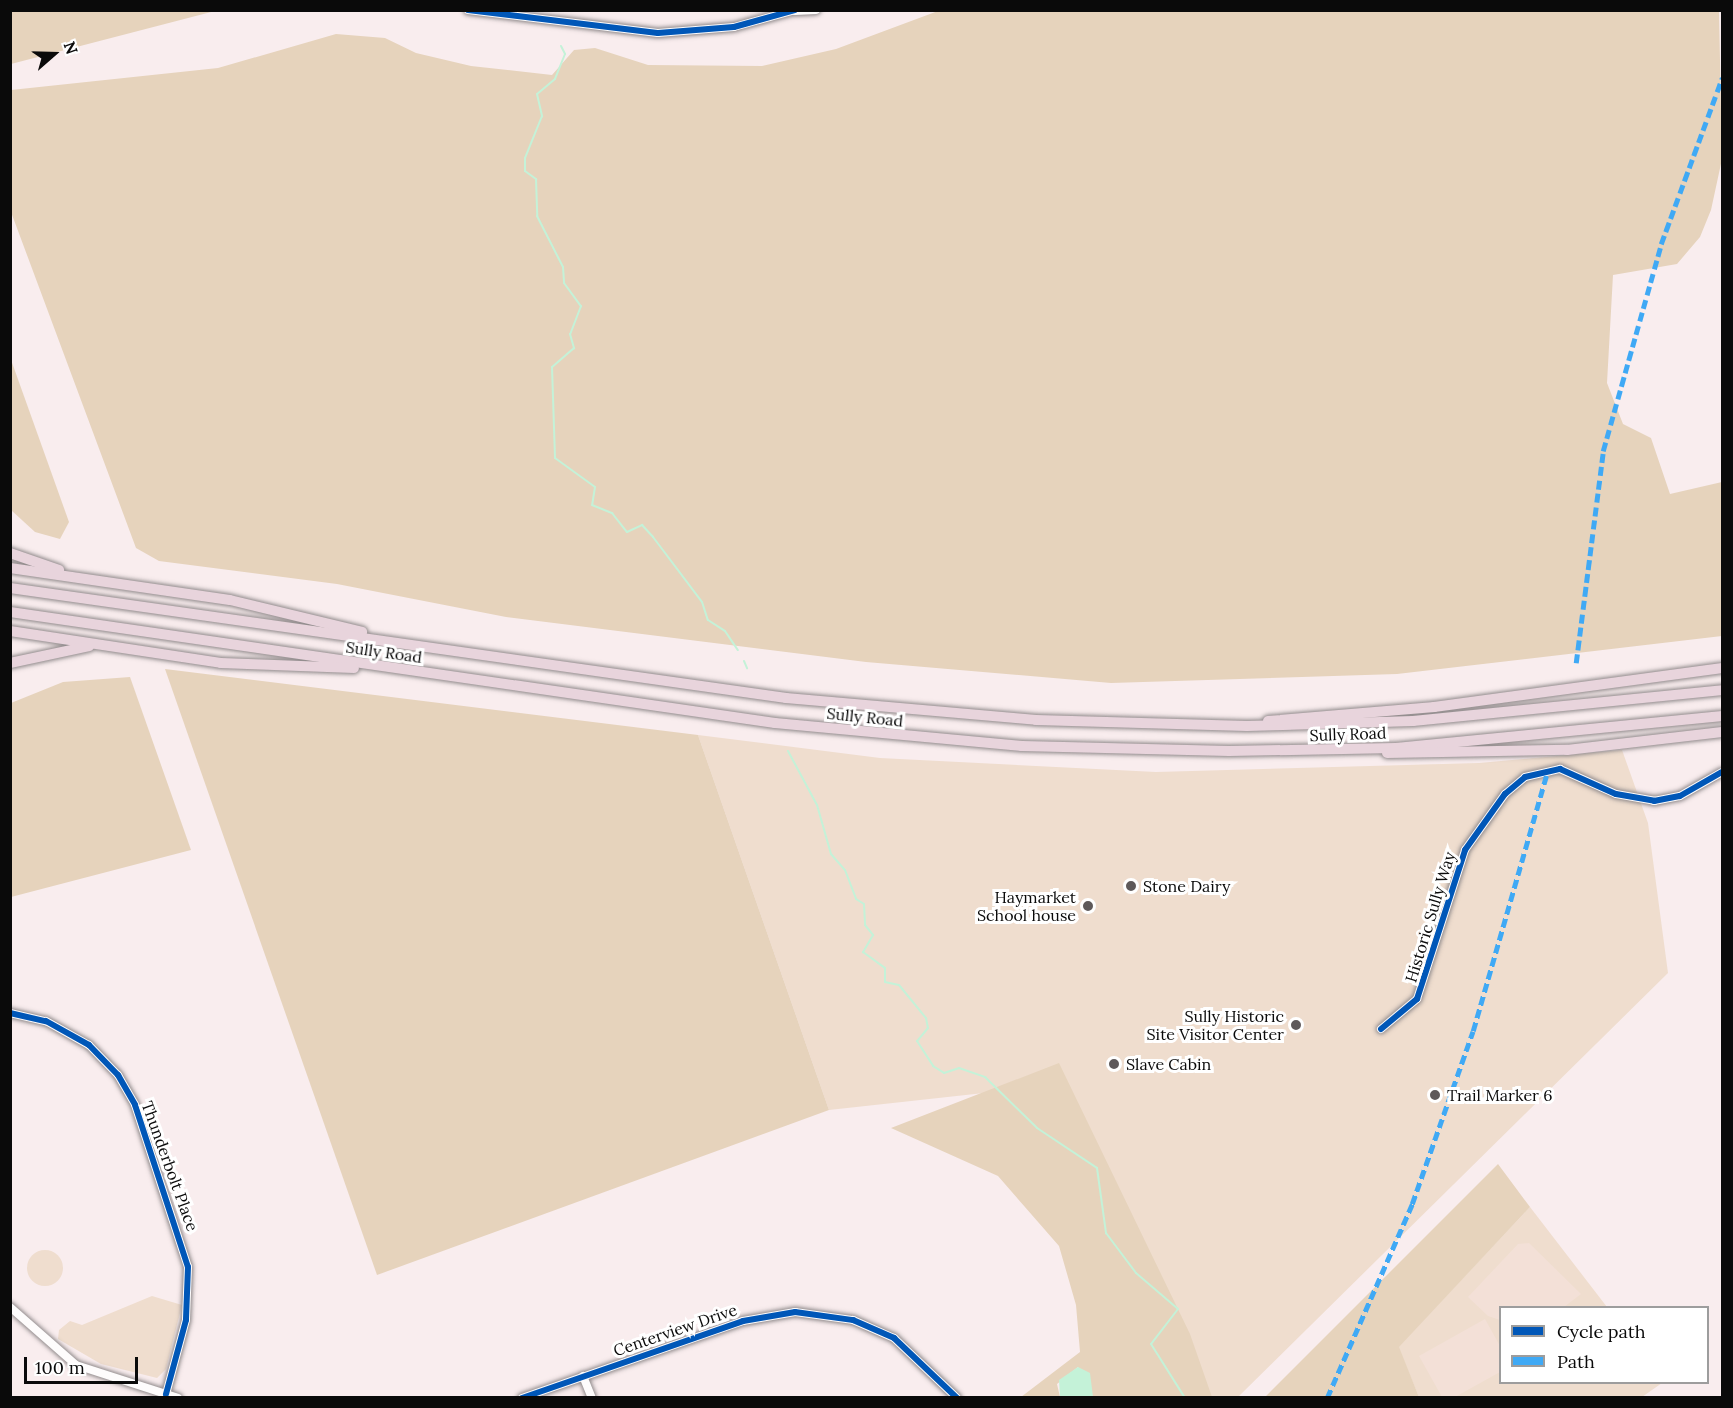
<!DOCTYPE html>
<html>
<head>
<meta charset="utf-8">
<style>
  body { margin:0 }
  #map { position:relative; width:1733px; height:1408px; overflow:hidden; background:#f9edee; font-family:Lora,serif }
  div>[style] { position:absolute }
  .green>* { inset:0; background:#efddce }
  .round { border-radius:50% }
  .forest>* { inset:0; background:#e6d3bc }
  .pitch>* { inset:0; background:#f3e0d7 }
  .water>* { inset:0; background:#c4f2d8 }
  .stream>* { height:2px; margin:-1px; padding:0 1px; transform-origin:1px; border-radius:1px; background:#c4f2d8 }
  .roads { filter:drop-shadow(0 0 2px #928c8d) drop-shadow(0 0 2px #928c8d) }
  .minor>* { height:8px; margin:-4px; padding:0 4px; transform-origin:4px; border-radius:4px; background:#fefcfc }
  .highway>* { height:10px; margin:-5px; padding:0 5px; transform-origin:5px; border-radius:5px; background:#e8d4dc }
  .quiet>* { height:4.5px; margin-top:-2.25px; transform-origin:0; background:repeating-linear-gradient(90deg,#3fa9f5 0 9px,transparent 0 13.5px) }
  .cycleway>* { height:6px; margin:-3px; padding:0 3px; transform-origin:3px; border-radius:3px; background:#0057b8 }
  .dots>* { width:16px; height:16px; translate:-50% -50%; box-sizing:border-box; border:3px solid #fff; border-radius:50% }
  span { translate:-50% -50%; white-space:nowrap; text-align:center; line-height:1.15; -webkit-text-stroke:6px #fff; paint-order:stroke }
  .street-label { font-size:16px; color:#0a0a0a }
  .poi-label { font-size:16px; color:#0a0a0a }
  .left { translate:0 -50%; text-align:left }
  .right { translate:-100% -50%; text-align:right }
  .frame { position:absolute; inset:0; border:12px solid #0a0a0a; pointer-events:none }
  .legend { position:absolute; left:1499px; top:1306px; width:210px; height:78px; box-sizing:border-box; background:#fff; border:2px solid #9d9d9d; margin:0; padding:8px 10px; list-style:none; font-size:18px; color:#0a0a0a }
  .legend li { display:flex; align-items:center; gap:12px; height:30px }
  .legend b { width:30px; border:2px solid #9d9d9d }
  .north { position:absolute; left:24px; top:24px; width:60px; height:60px; -webkit-text-stroke:4px #fff; paint-order:stroke; rotate:70deg; font-size:16px; font-weight:700; line-height:24px; text-align:center; color:#0a0a0a }
  .north::after { content:''; display:block; margin:auto; width:21px; height:27px; background:#0a0a0a; clip-path:polygon(50% 0,100% 100%,50% 72%,0 100%) }
  .scale { position:absolute; left:24px; top:1357px; width:114px; height:27px; box-sizing:border-box; border:3px solid #0a0a0a; border-top:0; padding-left:8px; font-size:18px; line-height:21px; white-space:nowrap; color:#0a0a0a; -webkit-text-stroke:4px #fff; paint-order:stroke }
</style>
</head>
<body>
<div id="map">
  <div class="green">
    <div style="clip-path:polygon(698px 735px,880px 758px,1156px 772px,1479px 763px,1622px 750px,1648px 823px,1668px 973px,1238px 1397px,1183px 1397px,984px 1093px,829px 1110px)"></div>
    <div style="clip-path:polygon(1530px 1207px,1607px 1307px,1500px 1308px,1500px 1382px,1662px 1383px,1642px 1397px,1419px 1397px,1398px 1347px)"></div>
    <div class="round" style="left:27px;top:1250px;width:36px;height:36px"></div>
    <div style="clip-path:polygon(152px 1296px,182px 1305px,166px 1369px,157px 1378px,101px 1364px,58px 1339px,59px 1330px,70px 1321px,82px 1325px)"></div>
  </div>
  <div class="forest">
    <div style="clip-path:polygon(11px 10px,215px 10px,215px 11px,11px 64px)"></div>
    <div style="clip-path:polygon(938px 11px,1719px 11px,1722px 159px,1711px 210px,1700px 237px,1677px 264px,1613px 275px,1607px 383px,1623px 424px,1651px 438px,1670px 494px,1722px 482px,1722px 636px,1397px 674px,1111px 683px,866px 662px,506px 617px,337px 584px,159px 561px,136px 548px,11px 212px,11px 90px,218px 68px,336px 34px,385px 38px,416px 53px,471px 66px,552px 75px,574px 50px,595px 48px,648px 65px,762px 66px,836px 49px)"></div>
    <div style="clip-path:polygon(10px 357px,69px 522px,60px 539px,35px 532px,11px 510px)"></div>
    <div style="clip-path:polygon(165px 669px,698px 735px,829px 1110px,377px 1275px)"></div>
    <div style="clip-path:polygon(130px 677px,191px 850px,11px 897px,11px 703px,63px 682px)"></div>
    <div style="clip-path:polygon(1059px 1063px,1190px 1334px,1212px 1397px,1093px 1397px,1078px 1367px,1057px 1384px,1060px 1397px,1021px 1397px,1080px 1352px,1076px 1305px,1059px 1246px,998px 1176px,891px 1128px)"></div>
    <div style="clip-path:polygon(1498px 1164px,1530px 1207px,1399px 1347px,1419px 1397px,1265px 1397px)"></div>
  </div>
  <div class="pitch">
    <div style="clip-path:polygon(1529px 1243px,1581px 1294px,1564px 1307px,1500px 1308px,1500px 1320px,1488px 1316px,1468px 1297px,1518px 1244px)"></div>
    <div style="clip-path:polygon(1485px 1319px,1500px 1346px,1500px 1372px,1455px 1397px,1442px 1397px,1419px 1356px)"></div>
  </div>
  <div class="water">
    <div style="clip-path:polygon(1078px 1367px,1090px 1373px,1093px 1397px,1060px 1397px,1059px 1380px)"></div>
  </div>
  <div class="stream">
    <div style="left:561px;top:46px;width:9px;rotate:63deg"></div>
    <div style="left:565px;top:54px;width:27px;rotate:112deg"></div>
    <div style="left:555px;top:79px;width:23px;rotate:140deg"></div>
    <div style="left:537px;top:94px;width:23px;rotate:77deg"></div>
    <div style="left:542px;top:116px;width:45px;rotate:112deg"></div>
    <div style="left:525px;top:158px;width:13px;rotate:90deg"></div>
    <div style="left:525px;top:171px;width:14px;rotate:36deg"></div>
    <div style="left:536px;top:179px;width:37px;rotate:88deg"></div>
    <div style="left:537px;top:216px;width:57px;rotate:63deg"></div>
    <div style="left:563px;top:267px;width:16px;rotate:86deg"></div>
    <div style="left:564px;top:283px;width:29px;rotate:54deg"></div>
    <div style="left:581px;top:306px;width:30px;rotate:111deg"></div>
    <div style="left:570px;top:334px;width:15px;rotate:74deg"></div>
    <div style="left:574px;top:348px;width:29px;rotate:139deg"></div>
    <div style="left:552px;top:367px;width:91px;rotate:88.1deg"></div>
    <div style="left:555px;top:458px;width:49px;rotate:35.9deg"></div>
    <div style="left:595px;top:487px;width:18px;rotate:99deg"></div>
    <div style="left:592px;top:505px;width:22px;rotate:22deg"></div>
    <div style="left:612px;top:513px;width:24px;rotate:52deg"></div>
    <div style="left:627px;top:532px;width:17px;rotate:-25deg"></div>
    <div style="left:642px;top:525px;width:16px;rotate:47deg"></div>
    <div style="left:653px;top:537px;width:81px;rotate:53deg"></div>
    <div style="left:702px;top:602px;width:19px;rotate:72deg"></div>
    <div style="left:708px;top:620px;width:20px;rotate:33deg"></div>
    <div style="left:725px;top:631px;width:23px;rotate:56deg"></div>
    <div style="left:744px;top:661px;width:8px;rotate:67deg"></div>
    <div style="left:788px;top:751px;width:61px;rotate:61.8deg"></div>
    <div style="left:817px;top:805px;width:51px;rotate:74.1deg"></div>
    <div style="left:831px;top:854px;width:21px;rotate:49deg"></div>
    <div style="left:845px;top:870px;width:31px;rotate:69deg"></div>
    <div style="left:856px;top:899px;width:9px;rotate:32deg"></div>
    <div style="left:864px;top:904px;width:21px;rotate:87deg"></div>
    <div style="left:865px;top:925px;width:13px;rotate:51deg"></div>
    <div style="left:873px;top:935px;width:20px;rotate:120deg"></div>
    <div style="left:863px;top:952px;width:27px;rotate:36deg"></div>
    <div style="left:885px;top:968px;width:14px;rotate:90deg"></div>
    <div style="left:885px;top:982px;width:14px;rotate:12deg"></div>
    <div style="left:899px;top:985px;width:43px;rotate:50.7deg"></div>
    <div style="left:926px;top:1018px;width:10px;rotate:79deg"></div>
    <div style="left:928px;top:1028px;width:17px;rotate:130deg"></div>
    <div style="left:917px;top:1041px;width:30px;rotate:57deg"></div>
    <div style="left:933px;top:1066px;width:13px;rotate:32deg"></div>
    <div style="left:944px;top:1073px;width:16px;rotate:-18deg"></div>
    <div style="left:959px;top:1068px;width:28px;rotate:19deg"></div>
    <div style="left:985px;top:1077px;width:73px;rotate:44.4deg"></div>
    <div style="left:1037px;top:1128px;width:72px;rotate:33.7deg"></div>
    <div style="left:1097px;top:1168px;width:66px;rotate:82.1deg"></div>
    <div style="left:1106px;top:1233px;width:50px;rotate:53.1deg"></div>
    <div style="left:1136px;top:1273px;width:55px;rotate:40.6deg"></div>
    <div style="left:1178px;top:1309px;width:44px;rotate:127.6deg"></div>
    <div style="left:1151px;top:1344px;width:64px;rotate:57.8deg"></div>
  </div>
  <div class="roads">
    <div class="minor">
      <div style="left:468px;top:10px;width:191px;rotate:6.9deg"></div>
      <div style="left:658px;top:33px;width:76px;rotate:-4.5deg"></div>
      <div style="left:734px;top:27px;width:63px;rotate:-15.6deg"></div>
      <div style="left:795px;top:11px;width:21px;rotate:-3deg"></div>
      <div style="left:10px;top:1013px;width:37px;rotate:13deg"></div>
      <div style="left:46px;top:1021px;width:49px;rotate:29.2deg"></div>
      <div style="left:89px;top:1045px;width:42px;rotate:46deg"></div>
      <div style="left:118px;top:1075px;width:34px;rotate:60deg"></div>
      <div style="left:135px;top:1105px;width:170px;rotate:71.9deg"></div>
      <div style="left:188px;top:1267px;width:53px;rotate:92.2deg"></div>
      <div style="left:186px;top:1320px;width:77px;rotate:105.1deg"></div>
      <div style="left:1381px;top:1029px;width:47px;rotate:-39.8deg"></div>
      <div style="left:1417px;top:999px;width:157px;rotate:-72.1deg"></div>
      <div style="left:1465px;top:850px;width:69px;rotate:-54.5deg"></div>
      <div style="left:1505px;top:794px;width:26px;rotate:-40deg"></div>
      <div style="left:1525px;top:777px;width:36px;rotate:-13deg"></div>
      <div style="left:1560px;top:769px;width:61px;rotate:24.1deg"></div>
      <div style="left:1616px;top:794px;width:39px;rotate:10deg"></div>
      <div style="left:1654px;top:801px;width:26px;rotate:-11deg"></div>
      <div style="left:1680px;top:796px;width:48px;rotate:-29.7deg"></div>
      <div style="left:10px;top:1307px;width:88px;rotate:41.3deg"></div>
      <div style="left:76px;top:1365px;width:107px;rotate:17.9deg"></div>
      <div style="left:583px;top:1376px;width:24px;rotate:68deg"></div>
      <div style="left:522px;top:1398px;width:234px;rotate:-19.2deg"></div>
      <div style="left:743px;top:1321px;width:53px;rotate:-9.8deg"></div>
      <div style="left:795px;top:1312px;width:59px;rotate:7.9deg"></div>
      <div style="left:853px;top:1320px;width:45px;rotate:23.7deg"></div>
      <div style="left:894px;top:1338px;width:87px;rotate:43.6deg"></div>
    </div>
    <div class="highway">
      <div style="left:10px;top:553px;width:52px;rotate:19.1deg"></div>
      <div style="left:10px;top:568px;width:222px;rotate:8.3deg"></div>
      <div style="left:230px;top:600px;width:136px;rotate:13.6deg"></div>
      <div style="left:10px;top:588px;width:784px;rotate:8.07deg"></div>
      <div style="left:786px;top:698px;width:251px;rotate:5deg"></div>
      <div style="left:1036px;top:720px;width:211px;rotate:1.6deg"></div>
      <div style="left:1247px;top:726px;width:166px;rotate:-1.7deg"></div>
      <div style="left:1413px;top:721px;width:311px;rotate:-5.7deg"></div>
      <div style="left:10px;top:612px;width:773px;rotate:8.26deg"></div>
      <div style="left:775px;top:723px;width:248px;rotate:5.3deg"></div>
      <div style="left:1022px;top:746px;width:207px;rotate:1.4deg"></div>
      <div style="left:1229px;top:751px;width:167px;rotate:-1deg"></div>
      <div style="left:1396px;top:748px;width:328px;rotate:-5.6deg"></div>
      <div style="left:10px;top:631px;width:213px;rotate:8.6deg"></div>
      <div style="left:221px;top:663px;width:133px;rotate:2.2deg"></div>
      <div style="left:10px;top:663px;width:81px;rotate:-12.1deg"></div>
      <div style="left:1268px;top:721px;width:167px;rotate:-4.8deg"></div>
      <div style="left:1434px;top:707px;width:291px;rotate:-7.7deg"></div>
      <div style="left:1387px;top:753px;width:180px;rotate:-1deg"></div>
      <div style="left:1567px;top:750px;width:156px;rotate:-6.6deg"></div>
    </div>
  </div>
  <div class="quiet">
    <div style="left:1576px;top:663px;width:214px;rotate:-82.7deg"></div>
    <div style="left:1603px;top:451px;width:215px;rotate:-74.3deg"></div>
    <div style="left:1661px;top:244px;width:177px;rotate:-69.8deg"></div>
    <div style="left:1327px;top:1398px;width:212px;rotate:-66.3deg"></div>
    <div style="left:1412px;top:1204px;width:183px;rotate:-70.6deg"></div>
    <div style="left:1473px;top:1031px;width:272px;rotate:-74deg"></div>
  </div>
  <div class="cycleway">
    <div style="left:468px;top:10px;width:191px;rotate:6.9deg"></div>
    <div style="left:658px;top:33px;width:76px;rotate:-4.5deg"></div>
    <div style="left:734px;top:27px;width:63px;rotate:-15.6deg"></div>
    <div style="left:10px;top:1013px;width:37px;rotate:13deg"></div>
    <div style="left:46px;top:1021px;width:49px;rotate:29.2deg"></div>
    <div style="left:89px;top:1045px;width:42px;rotate:46deg"></div>
    <div style="left:118px;top:1075px;width:34px;rotate:60deg"></div>
    <div style="left:135px;top:1105px;width:170px;rotate:71.9deg"></div>
    <div style="left:188px;top:1267px;width:53px;rotate:92.2deg"></div>
    <div style="left:186px;top:1320px;width:77px;rotate:105.1deg"></div>
    <div style="left:1381px;top:1029px;width:47px;rotate:-39.8deg"></div>
    <div style="left:1417px;top:999px;width:157px;rotate:-72.1deg"></div>
    <div style="left:1465px;top:850px;width:69px;rotate:-54.5deg"></div>
    <div style="left:1505px;top:794px;width:26px;rotate:-40deg"></div>
    <div style="left:1525px;top:777px;width:36px;rotate:-13deg"></div>
    <div style="left:1560px;top:769px;width:61px;rotate:24.1deg"></div>
    <div style="left:1616px;top:794px;width:39px;rotate:10deg"></div>
    <div style="left:1654px;top:801px;width:26px;rotate:-11deg"></div>
    <div style="left:1680px;top:796px;width:48px;rotate:-29.7deg"></div>
    <div style="left:522px;top:1398px;width:234px;rotate:-19.2deg"></div>
    <div style="left:743px;top:1321px;width:53px;rotate:-9.8deg"></div>
    <div style="left:795px;top:1312px;width:59px;rotate:7.9deg"></div>
    <div style="left:853px;top:1320px;width:45px;rotate:23.7deg"></div>
    <div style="left:894px;top:1338px;width:87px;rotate:43.6deg"></div>
  </div>
  <div class="dots">
    <div style="left:1131px;top:886px;background:#5e595a"></div>
    <div style="left:1088px;top:906px;background:#5e595a"></div>
    <div style="left:1296px;top:1025px;background:#5e595a"></div>
    <div style="left:1114px;top:1064px;background:#5e595a"></div>
    <div style="left:1435px;top:1095px;background:#5e595a"></div>
  </div>
  <div class="street-label">
    <span style="left:384px;top:652px;rotate:8deg">Sully Road</span>
    <span style="left:865px;top:717px;rotate:6deg">Sully Road</span>
    <span style="left:1348px;top:734px;rotate:-2deg">Sully Road</span>
    <span style="left:1430px;top:917px;rotate:-73deg">Historic Sully Way</span>
    <span style="left:170px;top:1166px;rotate:70deg">Thunderbolt Place</span>
    <span style="left:675px;top:1330px;rotate:-19deg">Centerview Drive</span>
  </div>
  <div class="poi-label">
    <span class="left" style="left:1143px;top:886px">Stone Dairy</span>
    <span class="right" style="left:1076px;top:906px">Haymarket<br>School house</span>
    <span class="right" style="left:1284px;top:1025px">Sully Historic<br>Site Visitor Center</span>
    <span class="left" style="left:1126px;top:1064px">Slave Cabin</span>
    <span class="left" style="left:1447px;top:1095px">Trail Marker 6</span>
  </div>
  <div class="frame"></div>
  <ul class="legend">
  <li><b style="height:8px;background:#0057b8"></b>Cycle path</li>
  <li><b style="height:8px;background:#3fa9f5"></b>Path</li>
  </ul>
  <div class="north">N</div>
  <div class="scale">100 m</div>
</div>
</body>
</html>
